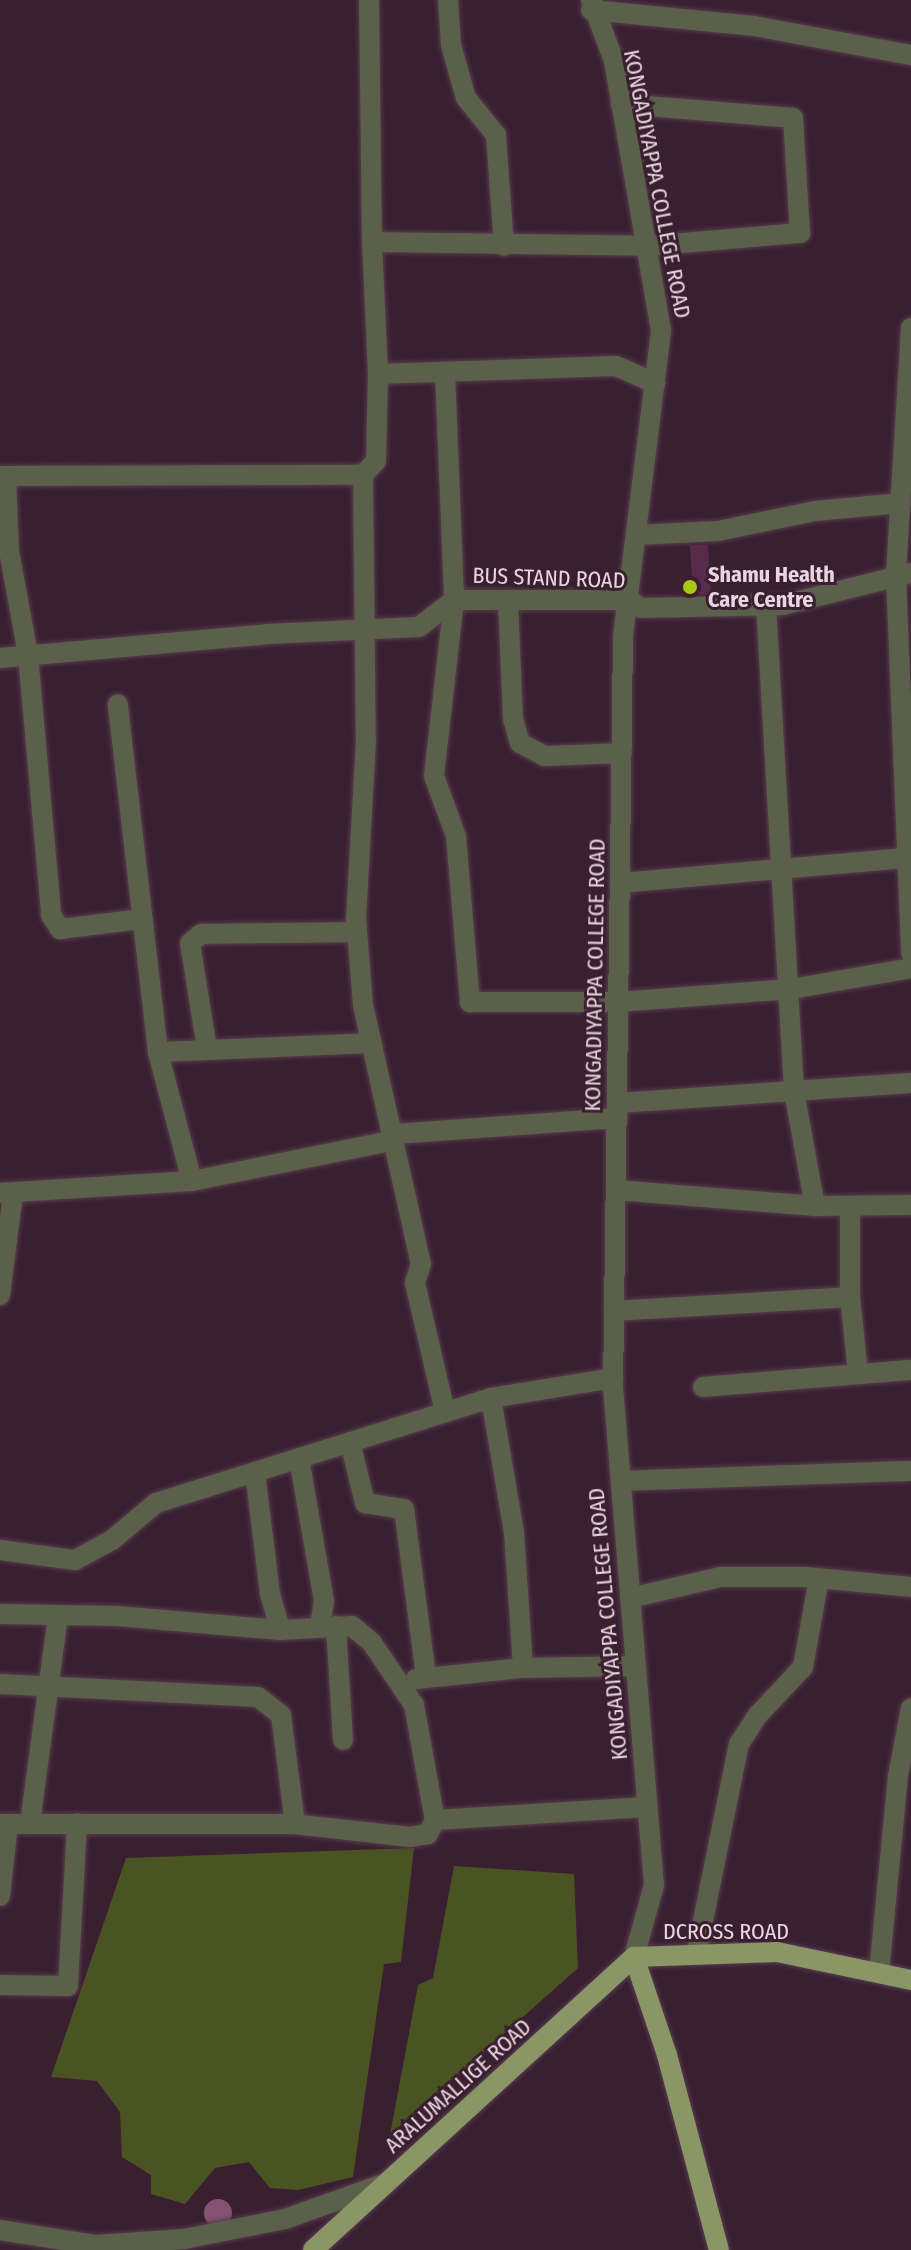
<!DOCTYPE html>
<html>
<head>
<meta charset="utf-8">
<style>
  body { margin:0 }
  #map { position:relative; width:911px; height:2250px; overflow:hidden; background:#3a1f31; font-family:"Fira Sans Condensed",sans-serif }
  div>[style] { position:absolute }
  .green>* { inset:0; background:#4a5422 }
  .water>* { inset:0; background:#845273 }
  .round { border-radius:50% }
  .building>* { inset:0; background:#592b4a }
  .roads { filter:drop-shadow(0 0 2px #563c4d) drop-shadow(0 0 2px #563c4d) }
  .minor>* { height:20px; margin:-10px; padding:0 10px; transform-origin:10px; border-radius:10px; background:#5a6049 }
  .major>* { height:20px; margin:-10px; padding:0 10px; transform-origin:10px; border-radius:10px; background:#8a9666 }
  .dots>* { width:22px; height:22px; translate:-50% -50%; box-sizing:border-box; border:4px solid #3a1f31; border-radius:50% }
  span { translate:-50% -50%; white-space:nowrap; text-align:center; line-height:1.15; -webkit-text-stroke:6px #3a1f31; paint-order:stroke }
  .street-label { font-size:22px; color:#e9d6e1 }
  .poi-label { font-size:22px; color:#e9d6e1; font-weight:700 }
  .left { translate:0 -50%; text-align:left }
</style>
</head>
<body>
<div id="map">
  <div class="green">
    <div style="clip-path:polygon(414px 1848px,401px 1962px,384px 1964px,353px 2177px,298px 2190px,270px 2188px,249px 2162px,215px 2168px,185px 2204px,151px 2194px,151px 2175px,122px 2157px,120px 2112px,97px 2081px,51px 2077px,126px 1858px)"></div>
    <div style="clip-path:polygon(454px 1866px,574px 1874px,578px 1968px,390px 2135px,418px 1985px,433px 1978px)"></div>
  </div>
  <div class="water">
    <div class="round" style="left:204px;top:2199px;width:28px;height:28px"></div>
  </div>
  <div class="building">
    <div style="clip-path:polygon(690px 545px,708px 545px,711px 594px,681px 594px,680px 580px,692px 579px)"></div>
  </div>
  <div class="roads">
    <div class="minor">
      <div style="left:369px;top:0;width:242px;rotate:89.3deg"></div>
      <div style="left:372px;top:242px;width:275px;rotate:0.8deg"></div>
      <div style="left:647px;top:246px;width:154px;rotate:-4.9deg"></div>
      <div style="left:800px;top:233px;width:115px;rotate:-93.5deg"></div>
      <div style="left:793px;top:118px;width:173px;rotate:-175.3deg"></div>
      <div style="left:448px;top:0;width:45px;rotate:86.2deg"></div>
      <div style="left:451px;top:45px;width:55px;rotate:74.2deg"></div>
      <div style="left:466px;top:98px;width:48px;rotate:51deg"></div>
      <div style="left:496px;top:135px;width:111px;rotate:85.9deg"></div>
      <div style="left:591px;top:0;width:65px;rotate:69.3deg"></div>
      <div style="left:614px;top:61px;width:274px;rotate:80.1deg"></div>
      <div style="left:661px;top:331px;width:308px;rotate:97.1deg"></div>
      <div style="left:623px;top:637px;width:750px;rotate:90.76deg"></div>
      <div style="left:613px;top:1387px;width:500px;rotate:85.3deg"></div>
      <div style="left:654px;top:1885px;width:75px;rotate:105.5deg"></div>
      <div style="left:591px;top:10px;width:164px;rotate:5.6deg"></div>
      <div style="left:754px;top:26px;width:160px;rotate:10.5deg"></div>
      <div style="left:911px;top:328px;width:247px;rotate:93.5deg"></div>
      <div style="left:896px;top:575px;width:378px;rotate:87.7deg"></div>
      <div style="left:445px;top:372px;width:228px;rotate:87.7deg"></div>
      <div style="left:454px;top:600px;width:177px;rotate:96.5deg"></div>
      <div style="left:434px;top:776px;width:64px;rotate:69.9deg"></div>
      <div style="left:456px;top:836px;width:167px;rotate:85.2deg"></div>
      <div style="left:470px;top:1002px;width:148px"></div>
      <div style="left:618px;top:1002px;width:173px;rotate:-4.3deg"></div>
      <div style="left:791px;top:989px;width:122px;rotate:-9.9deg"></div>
      <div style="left:378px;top:374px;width:238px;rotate:-1.9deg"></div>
      <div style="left:616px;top:366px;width:43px;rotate:23.6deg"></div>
      <div style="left:363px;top:475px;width:265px;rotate:89.4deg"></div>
      <div style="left:366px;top:740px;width:178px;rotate:93.2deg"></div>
      <div style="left:356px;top:918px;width:87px;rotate:85.4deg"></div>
      <div style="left:363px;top:1005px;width:265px;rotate:77.4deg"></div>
      <div style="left:421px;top:1264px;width:20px;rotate:108deg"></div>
      <div style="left:415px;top:1283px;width:132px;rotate:76.9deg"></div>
      <div style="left:0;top:476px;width:363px;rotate:-0.2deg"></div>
      <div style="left:363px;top:475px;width:19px;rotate:-47deg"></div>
      <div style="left:376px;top:461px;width:87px;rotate:-88.7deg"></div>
      <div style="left:378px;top:374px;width:132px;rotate:-92.6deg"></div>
      <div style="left:6px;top:476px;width:75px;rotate:87.7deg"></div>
      <div style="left:9px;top:551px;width:106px;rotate:79.6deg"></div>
      <div style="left:28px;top:655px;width:261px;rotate:84.9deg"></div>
      <div style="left:51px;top:915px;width:17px;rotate:57deg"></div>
      <div style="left:60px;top:929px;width:83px;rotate:-7deg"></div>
      <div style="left:636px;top:535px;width:82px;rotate:-2.8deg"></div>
      <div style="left:718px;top:531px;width:99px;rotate:-11.7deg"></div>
      <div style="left:815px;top:511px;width:86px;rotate:-5.3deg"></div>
      <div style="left:508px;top:600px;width:119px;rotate:87.6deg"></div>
      <div style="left:513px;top:719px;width:25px;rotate:74deg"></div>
      <div style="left:520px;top:743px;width:27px;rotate:28deg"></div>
      <div style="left:544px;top:756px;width:78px;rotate:-2.2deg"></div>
      <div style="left:766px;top:605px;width:487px;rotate:86.7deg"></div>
      <div style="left:794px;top:1091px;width:117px;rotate:79.7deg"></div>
      <div style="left:0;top:658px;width:268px;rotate:-5.1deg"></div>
      <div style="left:267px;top:634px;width:152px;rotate:-2.6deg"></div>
      <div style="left:419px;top:627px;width:44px;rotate:-37.6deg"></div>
      <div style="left:454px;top:600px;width:174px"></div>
      <div style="left:628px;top:600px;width:16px;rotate:30deg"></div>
      <div style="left:642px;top:608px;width:141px;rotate:-1.2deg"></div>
      <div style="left:783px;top:605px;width:132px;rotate:-14deg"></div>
      <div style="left:620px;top:883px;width:285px;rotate:-5deg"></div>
      <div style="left:207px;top:1049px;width:107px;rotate:-99.1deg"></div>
      <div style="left:190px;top:943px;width:14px;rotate:-39deg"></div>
      <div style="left:201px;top:934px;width:156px;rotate:-0.7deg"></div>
      <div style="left:158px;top:1052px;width:214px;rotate:-2.4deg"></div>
      <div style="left:617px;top:1103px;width:295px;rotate:-3.9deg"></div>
      <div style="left:394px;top:1134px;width:224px;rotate:-4.1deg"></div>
      <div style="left:192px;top:1181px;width:207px;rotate:-11.4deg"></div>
      <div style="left:616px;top:1190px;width:200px;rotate:4.6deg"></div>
      <div style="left:815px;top:1206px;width:96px;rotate:-0.6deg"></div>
      <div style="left:0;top:1193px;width:192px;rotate:-3.6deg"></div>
      <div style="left:192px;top:1181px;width:133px;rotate:-104.8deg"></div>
      <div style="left:158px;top:1052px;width:350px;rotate:-96.6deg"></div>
      <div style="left:850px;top:1206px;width:91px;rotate:90deg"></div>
      <div style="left:850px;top:1297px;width:76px;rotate:84deg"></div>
      <div style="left:0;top:1295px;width:102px;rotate:-82.7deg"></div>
      <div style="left:614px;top:1311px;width:236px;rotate:-3.4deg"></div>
      <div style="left:703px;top:1387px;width:209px;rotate:-4.7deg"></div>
      <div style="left:491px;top:1398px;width:136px;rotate:80.3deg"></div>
      <div style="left:514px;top:1532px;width:136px;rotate:86.2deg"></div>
      <div style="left:350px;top:1442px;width:63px;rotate:76.2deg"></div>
      <div style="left:365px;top:1503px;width:39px;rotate:9deg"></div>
      <div style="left:404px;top:1509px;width:169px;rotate:82.5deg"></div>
      <div style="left:299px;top:1458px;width:145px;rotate:80.1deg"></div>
      <div style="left:324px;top:1601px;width:26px;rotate:99deg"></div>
      <div style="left:255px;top:1472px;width:123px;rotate:83deg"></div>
      <div style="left:270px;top:1594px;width:37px;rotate:74deg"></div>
      <div style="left:621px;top:1481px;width:290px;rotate:-2deg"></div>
      <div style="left:0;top:1550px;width:76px;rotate:7.6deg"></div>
      <div style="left:75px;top:1560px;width:42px;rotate:-28.4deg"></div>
      <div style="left:112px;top:1540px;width:57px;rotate:-40.1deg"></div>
      <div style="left:156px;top:1503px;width:351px;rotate:-17.4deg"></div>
      <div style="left:491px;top:1398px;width:124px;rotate:-9.3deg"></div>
      <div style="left:630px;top:1598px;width:93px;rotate:-13deg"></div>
      <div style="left:721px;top:1577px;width:85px"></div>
      <div style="left:806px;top:1577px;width:105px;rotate:5.4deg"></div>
      <div style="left:0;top:1614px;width:117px;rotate:1deg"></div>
      <div style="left:117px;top:1616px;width:164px;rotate:4.9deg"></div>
      <div style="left:280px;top:1630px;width:72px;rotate:-3.2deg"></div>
      <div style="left:352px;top:1626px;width:26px;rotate:40deg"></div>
      <div style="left:372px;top:1643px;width:75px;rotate:55.9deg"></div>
      <div style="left:414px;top:1705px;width:117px;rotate:79.7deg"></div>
      <div style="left:435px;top:1820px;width:16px;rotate:117deg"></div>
      <div style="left:428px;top:1834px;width:18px;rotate:171deg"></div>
      <div style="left:410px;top:1837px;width:116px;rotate:-173.6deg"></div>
      <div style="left:336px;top:1626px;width:114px;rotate:86.5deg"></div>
      <div style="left:416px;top:1679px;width:108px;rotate:-5.9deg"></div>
      <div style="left:523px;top:1668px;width:113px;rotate:-1deg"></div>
      <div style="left:0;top:1684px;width:258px;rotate:2.9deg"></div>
      <div style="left:258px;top:1697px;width:29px;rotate:38deg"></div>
      <div style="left:281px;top:1715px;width:110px;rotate:82.7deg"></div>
      <div style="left:295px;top:1824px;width:295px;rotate:180deg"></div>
      <div style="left:435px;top:1820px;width:212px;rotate:-3.5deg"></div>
      <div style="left:30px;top:1823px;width:210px;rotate:-82.3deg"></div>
      <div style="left:0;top:1896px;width:72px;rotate:-83.7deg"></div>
      <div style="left:696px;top:1955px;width:215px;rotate:-78.5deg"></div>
      <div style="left:739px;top:1744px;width:35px;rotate:-57deg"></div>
      <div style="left:758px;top:1715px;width:66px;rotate:-46.8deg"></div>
      <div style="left:803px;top:1667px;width:90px;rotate:-79.8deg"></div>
      <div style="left:879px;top:1973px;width:198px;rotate:-84.5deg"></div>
      <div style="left:898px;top:1776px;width:69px;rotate:-79.2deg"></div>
      <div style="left:0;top:1985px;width:68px;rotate:0.8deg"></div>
      <div style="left:68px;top:1986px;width:163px;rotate:-86.8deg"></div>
      <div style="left:0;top:2230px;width:97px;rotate:8.9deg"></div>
      <div style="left:96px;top:2245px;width:88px;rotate:-3.9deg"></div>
      <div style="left:184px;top:2239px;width:103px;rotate:-11.2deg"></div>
      <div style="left:285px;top:2219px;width:107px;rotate:-19.6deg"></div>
    </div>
    <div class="major">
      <div style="left:634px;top:1957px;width:103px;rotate:71.4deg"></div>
      <div style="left:667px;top:2055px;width:202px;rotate:75.1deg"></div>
      <div style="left:634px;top:1957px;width:143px;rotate:-2deg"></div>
      <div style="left:777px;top:1952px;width:137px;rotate:11.8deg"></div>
      <div style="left:313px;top:2250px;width:435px;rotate:-42.4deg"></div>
    </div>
  </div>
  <div class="dots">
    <div style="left:690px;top:587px;background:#abc716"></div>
  </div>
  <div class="street-label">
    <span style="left:657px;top:184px;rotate:79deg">KONGADIYAPPA COLLEGE ROAD</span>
    <span style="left:549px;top:578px;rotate:2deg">BUS STAND ROAD</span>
    <span style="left:595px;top:975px;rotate:-89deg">KONGADIYAPPA COLLEGE ROAD</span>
    <span style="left:608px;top:1624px;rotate:-95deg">KONGADIYAPPA COLLEGE ROAD</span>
    <span style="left:726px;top:1932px">DCROSS ROAD</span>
    <span style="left:458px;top:2086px;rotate:-42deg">ARALUMALLIGE ROAD</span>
  </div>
  <div class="poi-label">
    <span class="left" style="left:708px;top:587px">Shamu Health<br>Care Centre</span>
  </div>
</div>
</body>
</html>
